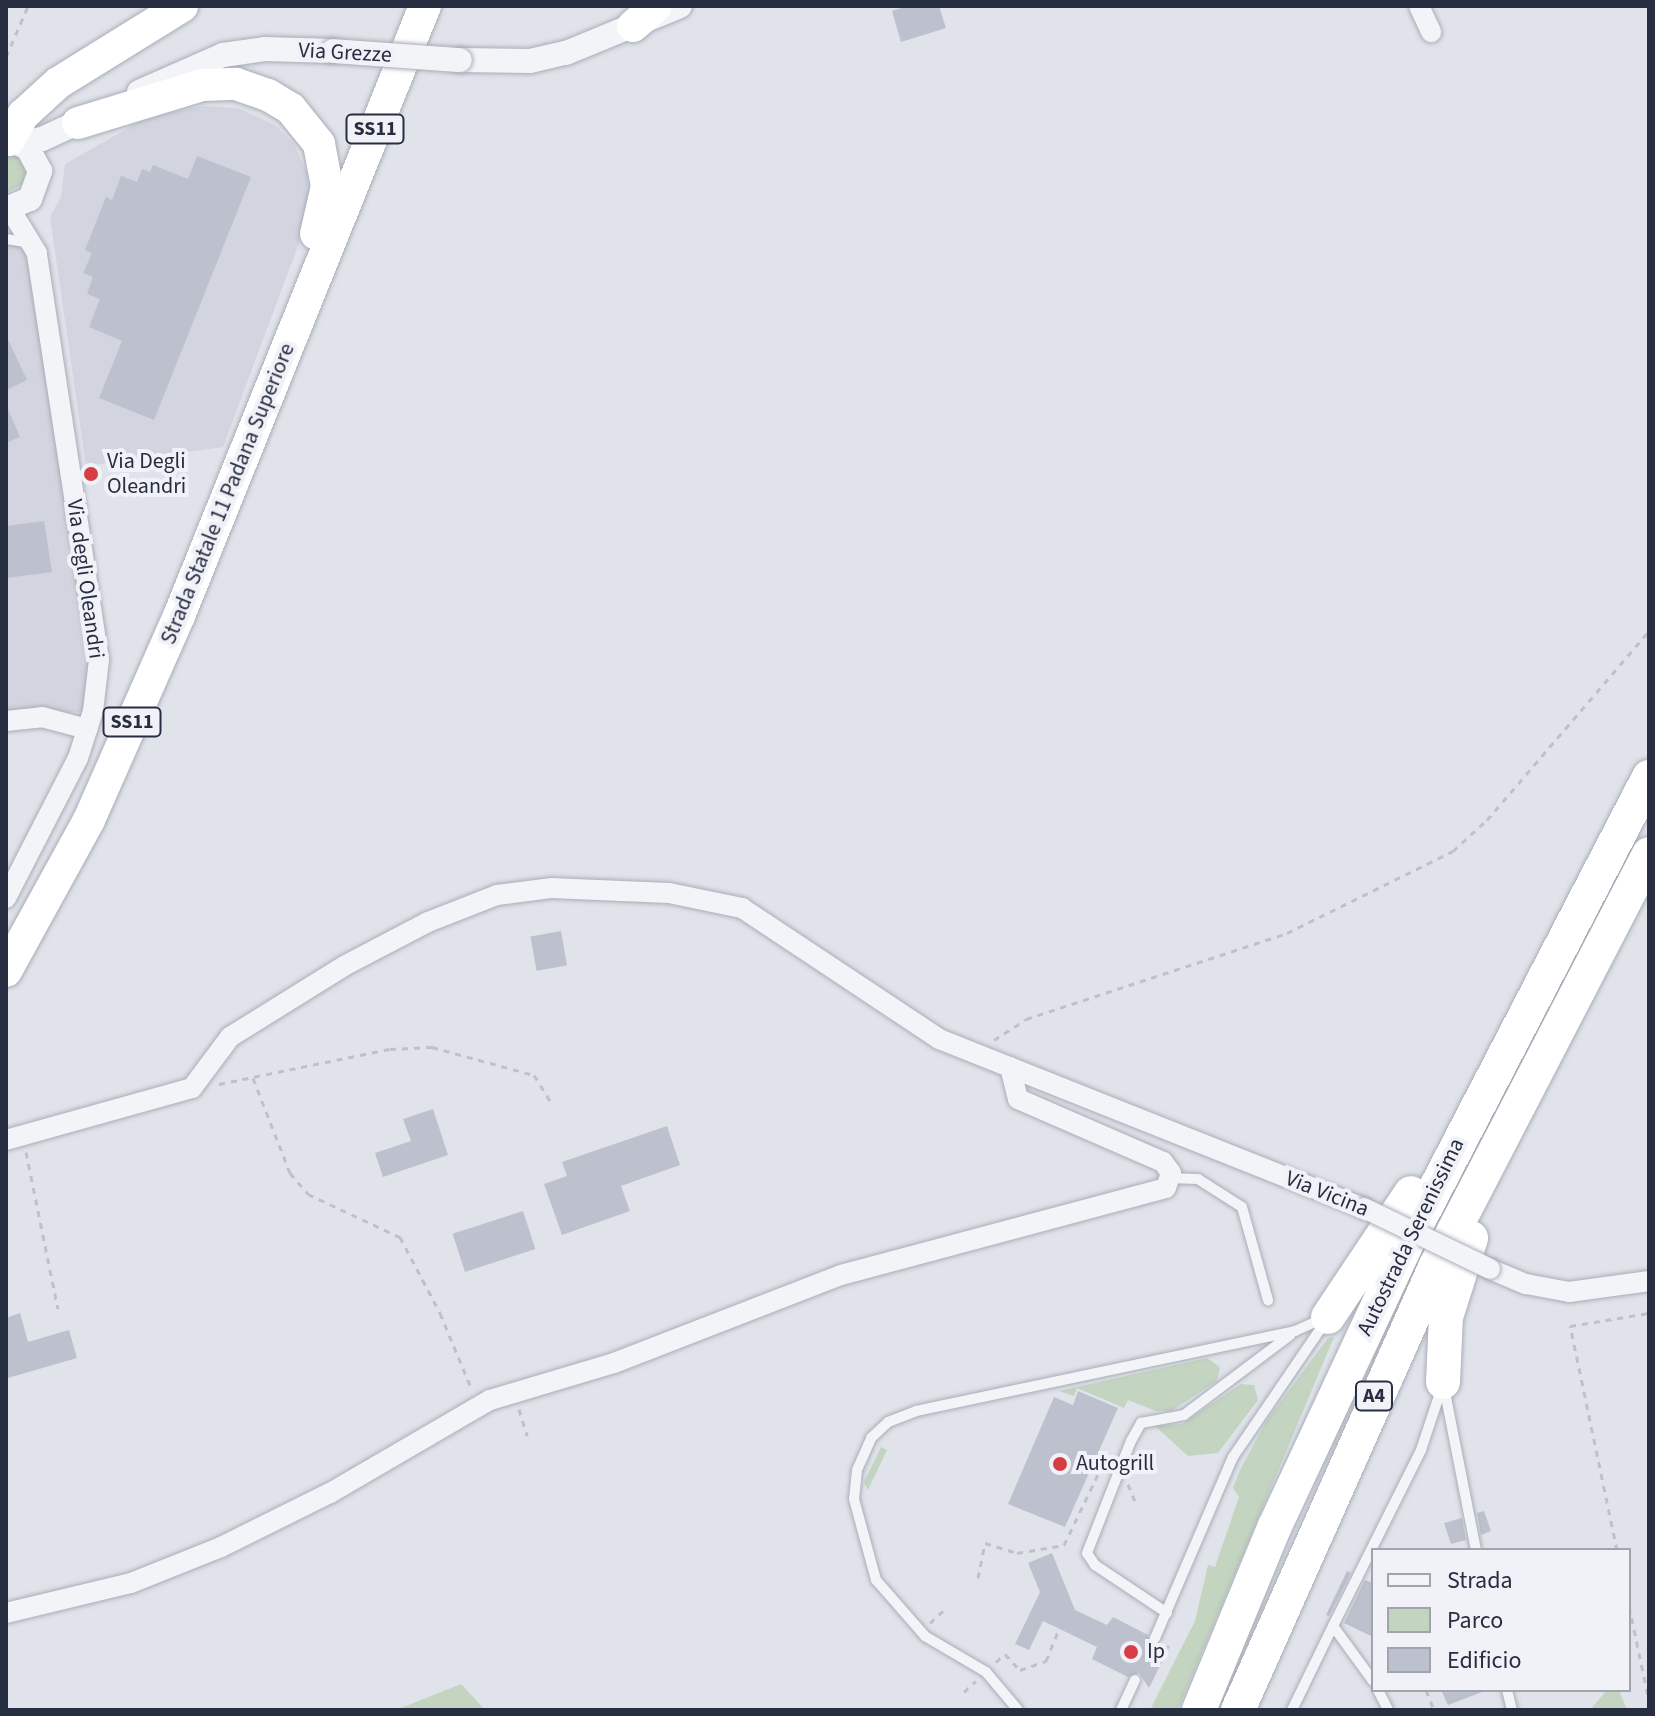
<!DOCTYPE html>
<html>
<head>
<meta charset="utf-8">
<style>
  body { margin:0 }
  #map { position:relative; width:1655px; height:1716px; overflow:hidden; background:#e0e3ea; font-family:"Source Sans 3",sans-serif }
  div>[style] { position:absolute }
  .built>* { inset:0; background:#d2d5df }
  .green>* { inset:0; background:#c3d4c0 }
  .building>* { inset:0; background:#bdc1cd; transform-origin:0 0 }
  .path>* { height:3px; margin-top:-1.5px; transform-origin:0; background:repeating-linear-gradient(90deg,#bec1c9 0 6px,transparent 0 12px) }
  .roads { filter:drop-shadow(0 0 2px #a8adb8) drop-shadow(0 0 2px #a8adb8) }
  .service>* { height:10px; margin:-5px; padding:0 5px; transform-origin:5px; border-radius:5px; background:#f3f4f8 }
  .minor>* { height:20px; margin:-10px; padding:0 10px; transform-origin:10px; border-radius:10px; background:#f3f4f8 }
  .tertiary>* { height:24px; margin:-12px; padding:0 12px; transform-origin:12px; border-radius:12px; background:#f3f4f8 }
  .trunk>* { height:32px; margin:-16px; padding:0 16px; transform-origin:16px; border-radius:16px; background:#fff }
  .motorway>* { height:34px; margin:-17px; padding:0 17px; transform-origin:17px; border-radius:17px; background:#fff }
  .bridges { filter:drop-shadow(0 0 2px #a8adb8) drop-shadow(0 0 2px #a8adb8) }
  .minor-bridge>* { height:20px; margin:-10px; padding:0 10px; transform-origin:10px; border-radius:10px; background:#f3f4f8 }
  .tertiary-bridge>* { height:24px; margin:-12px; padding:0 12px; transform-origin:12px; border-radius:12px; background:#f3f4f8 }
  .dots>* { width:22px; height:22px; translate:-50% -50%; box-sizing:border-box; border:4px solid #f0f2f7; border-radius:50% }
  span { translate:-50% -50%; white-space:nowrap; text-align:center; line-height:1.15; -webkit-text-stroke:8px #f0f2f7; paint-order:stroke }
  .shield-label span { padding:2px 6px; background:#f0f2f7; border:2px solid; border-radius:6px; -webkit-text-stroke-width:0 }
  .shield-label { font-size:20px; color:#272e42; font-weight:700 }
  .street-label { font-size:22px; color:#272e42 }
  .poi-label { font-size:22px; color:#272e42 }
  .left { translate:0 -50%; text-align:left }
  .frame { position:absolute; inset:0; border:8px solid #272e42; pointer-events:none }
  .legend { position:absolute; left:1371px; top:1548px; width:260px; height:144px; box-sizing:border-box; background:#f0f2f7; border:2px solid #a0a4af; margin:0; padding:10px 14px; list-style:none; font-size:24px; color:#272e42 }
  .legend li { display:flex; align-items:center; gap:16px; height:40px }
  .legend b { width:40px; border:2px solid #a0a4af }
</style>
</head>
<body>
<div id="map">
  <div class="built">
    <div style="clip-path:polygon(201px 106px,238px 108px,275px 125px,294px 144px,307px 173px,311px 211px,223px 447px,86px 466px,50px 217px,61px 197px,65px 164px,146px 118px)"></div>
    <div style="clip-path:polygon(6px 239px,37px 253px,99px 660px,93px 711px,6px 717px)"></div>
  </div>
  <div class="green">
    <div style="clip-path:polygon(6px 149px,15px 151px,27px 169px,23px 184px,6px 193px)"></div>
    <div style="clip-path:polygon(1334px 1337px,1178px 1710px,1150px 1710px,1195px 1621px,1208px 1565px,1215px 1567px,1239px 1497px,1233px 1488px,1240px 1470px,1267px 1420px,1328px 1338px)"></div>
    <div style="clip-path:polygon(1207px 1358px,1220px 1367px,1217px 1381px,1171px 1411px,1156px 1411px,1128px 1400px,1124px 1408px,1077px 1388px,1074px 1396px,1059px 1391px)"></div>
    <div style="clip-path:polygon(1241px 1384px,1254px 1385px,1258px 1400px,1218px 1453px,1188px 1456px,1155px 1426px,1182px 1424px)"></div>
    <div style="clip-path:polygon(881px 1447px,887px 1450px,868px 1490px,864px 1482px)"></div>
    <div style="clip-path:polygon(461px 1684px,485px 1710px,396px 1710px)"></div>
    <div style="clip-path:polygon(1607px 1690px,1619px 1690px,1627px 1710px,1590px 1710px)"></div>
  </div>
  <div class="building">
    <div style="clip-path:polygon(908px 6px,939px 6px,946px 28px,901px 42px,892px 11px)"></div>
    <div style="clip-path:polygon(197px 156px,251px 177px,154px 420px,99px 398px,122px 341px,89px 327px,100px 299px,87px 294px,93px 277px,83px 273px,92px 253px,85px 250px,106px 197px,112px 200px,121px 176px,137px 182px,142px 169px,150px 172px,153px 165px,188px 179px)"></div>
    <div style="clip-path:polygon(6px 335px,27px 380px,6px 390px)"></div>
    <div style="clip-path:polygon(6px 405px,20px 437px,6px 443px)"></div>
    <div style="clip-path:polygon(44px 521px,52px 572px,6px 578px,6px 526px)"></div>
    <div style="left:561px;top:931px;width:35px;height:31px;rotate:80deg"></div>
    <div style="clip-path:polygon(433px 1109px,448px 1155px,383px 1177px,375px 1153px,411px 1141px,403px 1119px)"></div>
    <div style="clip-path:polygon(667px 1126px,680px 1165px,621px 1186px,630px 1211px,562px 1235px,544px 1184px,567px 1176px,562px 1162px)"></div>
    <div style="left:523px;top:1211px;width:40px;height:74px;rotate:72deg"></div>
    <div style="clip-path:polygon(20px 1313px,28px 1342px,69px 1330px,77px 1358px,8px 1378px,6px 1318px)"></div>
    <div style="clip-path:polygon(1078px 1391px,1118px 1408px,1065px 1527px,1008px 1504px,1054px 1397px,1073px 1405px)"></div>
    <div style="clip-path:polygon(1484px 1511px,1491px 1531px,1481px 1535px,1477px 1513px)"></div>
    <div style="clip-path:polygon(1462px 1518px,1466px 1540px,1451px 1544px,1444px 1523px)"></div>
    <div style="clip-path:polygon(1052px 1553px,1075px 1610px,1107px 1625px,1113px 1617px,1148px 1635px,1151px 1645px,1170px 1646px,1149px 1688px,1139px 1673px,1128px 1677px,1092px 1659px,1097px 1647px,1043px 1621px,1029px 1650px,1015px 1644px,1040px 1592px,1028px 1563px)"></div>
    <div style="clip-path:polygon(1347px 1571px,1351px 1573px,1329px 1616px,1326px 1615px)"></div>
    <div style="clip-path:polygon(1365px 1580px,1373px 1583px,1373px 1637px,1344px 1623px)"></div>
    <div style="clip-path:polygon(1441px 1690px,1485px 1690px,1485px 1691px,1448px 1705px)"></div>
  </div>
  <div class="path">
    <div style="left:6px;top:57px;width:56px;rotate:-66.7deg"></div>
    <div style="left:994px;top:1040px;width:38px;rotate:-33deg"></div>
    <div style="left:1026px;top:1019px;width:275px;rotate:-18.2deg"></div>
    <div style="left:1287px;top:933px;width:185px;rotate:-26.3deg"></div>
    <div style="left:1453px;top:851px;width:46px;rotate:-42.4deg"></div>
    <div style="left:1487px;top:820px;width:249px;rotate:-49.4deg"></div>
    <div style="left:253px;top:1078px;width:102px;rotate:68.7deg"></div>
    <div style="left:290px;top:1173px;width:28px;rotate:49deg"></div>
    <div style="left:308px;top:1194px;width:102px;rotate:25.1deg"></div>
    <div style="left:400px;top:1237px;width:86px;rotate:62.2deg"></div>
    <div style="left:440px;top:1313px;width:83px;rotate:67.4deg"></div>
    <div style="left:219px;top:1084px;width:175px;rotate:-11.6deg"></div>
    <div style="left:390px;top:1049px;width:42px;rotate:-2.7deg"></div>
    <div style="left:432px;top:1047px;width:106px;rotate:15.4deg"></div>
    <div style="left:534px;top:1075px;width:32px;rotate:58deg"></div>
    <div style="left:26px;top:1152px;width:160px;rotate:78.5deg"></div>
    <div style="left:519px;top:1409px;width:28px;rotate:73deg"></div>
    <div style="left:1128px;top:1484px;width:22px;rotate:68deg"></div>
    <div style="left:1617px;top:1550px;width:229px;rotate:-101.8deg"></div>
    <div style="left:1570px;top:1326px;width:80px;rotate:-9.3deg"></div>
    <div style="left:978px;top:1578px;width:36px;rotate:-79deg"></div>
    <div style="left:985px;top:1543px;width:34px;rotate:17deg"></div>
    <div style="left:1017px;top:1553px;width:48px;rotate:-9.7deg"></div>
    <div style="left:1064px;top:1545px;width:88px;rotate:-64.3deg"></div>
    <div style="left:1629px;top:1606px;width:97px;rotate:78.1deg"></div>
    <div style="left:930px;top:1623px;width:21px;rotate:-43deg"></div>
    <div style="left:996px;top:1662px;width:12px;rotate:-42deg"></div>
    <div style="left:1005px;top:1654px;width:22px;rotate:47deg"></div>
    <div style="left:1020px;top:1670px;width:28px;rotate:-19deg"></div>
    <div style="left:1046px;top:1661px;width:35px;rotate:-68deg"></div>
    <div style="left:1426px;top:1690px;width:22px;rotate:68deg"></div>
    <div style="left:964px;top:1692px;width:16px;rotate:-43deg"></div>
  </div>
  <div class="roads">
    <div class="service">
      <div style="left:6px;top:239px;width:26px;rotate:9deg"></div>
      <div style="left:1169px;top:1178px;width:29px;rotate:2deg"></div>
      <div style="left:1198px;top:1179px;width:52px;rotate:32.5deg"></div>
      <div style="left:1242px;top:1207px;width:97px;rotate:74.4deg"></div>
      <div style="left:1444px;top:1387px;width:166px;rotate:78.9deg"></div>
      <div style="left:1167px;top:1613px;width:87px;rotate:-146.3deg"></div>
      <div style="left:1095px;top:1565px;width:14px;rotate:-124deg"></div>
      <div style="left:1087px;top:1553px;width:120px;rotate:-68.6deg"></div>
      <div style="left:1131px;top:1441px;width:21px;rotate:-61deg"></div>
      <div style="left:1141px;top:1423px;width:44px;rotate:-10.5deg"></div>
      <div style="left:1184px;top:1415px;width:133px;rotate:-37deg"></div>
      <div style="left:1155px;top:1638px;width:197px;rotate:-66.7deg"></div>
      <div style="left:1233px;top:1457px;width:163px;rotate:-55.7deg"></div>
      <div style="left:1373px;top:1681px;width:68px;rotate:-126deg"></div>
      <div style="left:1333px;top:1626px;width:197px;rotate:-63.4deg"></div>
      <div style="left:1421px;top:1450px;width:66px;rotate:-71.6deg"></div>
      <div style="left:1378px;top:1690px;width:22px;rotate:63deg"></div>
      <div style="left:1507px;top:1690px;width:21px;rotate:76deg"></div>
      <div style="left:1018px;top:1710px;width:50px;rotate:-130.1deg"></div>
      <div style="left:986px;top:1672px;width:71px;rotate:-149.5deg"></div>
      <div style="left:925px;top:1636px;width:74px;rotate:-131.2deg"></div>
      <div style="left:876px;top:1580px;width:84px;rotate:-105.2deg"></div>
      <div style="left:854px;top:1499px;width:29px;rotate:-84deg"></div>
      <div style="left:857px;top:1470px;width:35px;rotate:-66deg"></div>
      <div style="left:871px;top:1438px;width:23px;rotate:-43deg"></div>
      <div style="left:888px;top:1422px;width:30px;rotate:-21deg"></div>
      <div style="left:916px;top:1411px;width:387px;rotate:-11.9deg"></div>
      <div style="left:1295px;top:1331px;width:30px;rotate:-24deg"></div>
      <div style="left:1121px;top:1710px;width:33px;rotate:-65deg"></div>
      <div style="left:1292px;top:1710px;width:93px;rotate:-64deg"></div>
    </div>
    <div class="minor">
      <div style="left:1419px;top:6px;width:29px;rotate:65deg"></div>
      <div style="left:6px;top:721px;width:36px;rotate:-6deg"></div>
      <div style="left:42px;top:717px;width:47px;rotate:14.9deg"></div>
      <div style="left:6px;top:898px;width:157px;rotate:-62.8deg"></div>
      <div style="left:78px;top:758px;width:49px;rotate:-72.3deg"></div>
      <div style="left:93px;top:711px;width:51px;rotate:-83.3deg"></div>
      <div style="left:99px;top:660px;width:412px;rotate:-98.7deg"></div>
      <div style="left:37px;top:253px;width:52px;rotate:-121.5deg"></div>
      <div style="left:6px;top:1140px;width:193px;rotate:-15.6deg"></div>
      <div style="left:192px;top:1088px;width:64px;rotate:-53.3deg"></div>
      <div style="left:230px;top:1037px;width:134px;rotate:-31.9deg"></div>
      <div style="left:344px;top:966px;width:95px;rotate:-27.6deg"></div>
      <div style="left:428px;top:922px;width:74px;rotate:-21.4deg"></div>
      <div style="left:497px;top:895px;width:54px;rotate:-7.4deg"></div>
      <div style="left:551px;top:888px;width:118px;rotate:2.4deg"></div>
      <div style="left:669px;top:893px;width:75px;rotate:11.6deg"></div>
      <div style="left:742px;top:908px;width:237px;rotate:33.6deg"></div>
      <div style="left:939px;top:1039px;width:457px;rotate:21.7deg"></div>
      <div style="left:1490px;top:1269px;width:39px;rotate:23deg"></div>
      <div style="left:1526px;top:1284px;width:44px;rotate:10.5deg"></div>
      <div style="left:1569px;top:1292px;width:81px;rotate:-7.8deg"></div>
      <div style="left:6px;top:1613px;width:129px;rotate:-13.5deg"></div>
      <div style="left:131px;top:1583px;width:97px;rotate:-21.8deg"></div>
      <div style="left:221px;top:1547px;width:122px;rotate:-26.4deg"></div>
      <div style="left:330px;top:1493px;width:185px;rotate:-30.2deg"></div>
      <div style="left:490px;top:1400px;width:129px;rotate:-16.6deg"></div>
      <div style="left:614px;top:1363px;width:243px;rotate:-21.2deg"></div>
      <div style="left:841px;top:1275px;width:336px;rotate:-15deg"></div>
      <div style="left:1166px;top:1188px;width:16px;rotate:-72deg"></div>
      <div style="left:1171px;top:1173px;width:14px;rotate:-126deg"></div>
      <div style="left:1163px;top:1162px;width:158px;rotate:-156.5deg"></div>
      <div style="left:1018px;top:1099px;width:33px;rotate:-104deg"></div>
    </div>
    <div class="tertiary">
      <div style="left:460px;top:60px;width:70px;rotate:0.8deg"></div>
      <div style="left:530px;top:61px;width:37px;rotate:-13deg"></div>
      <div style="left:566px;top:53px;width:123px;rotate:-22.4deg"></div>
      <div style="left:139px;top:92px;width:92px;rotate:-23.8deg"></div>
      <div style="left:223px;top:55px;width:42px;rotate:-8.1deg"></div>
      <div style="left:265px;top:49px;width:68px;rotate:1.7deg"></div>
      <div style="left:20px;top:143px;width:22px;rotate:-10deg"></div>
      <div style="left:42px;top:139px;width:55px;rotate:-24.7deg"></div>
      <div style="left:6px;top:209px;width:26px;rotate:-23deg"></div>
      <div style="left:30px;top:199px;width:30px;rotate:-70deg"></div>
      <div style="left:40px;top:171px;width:26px;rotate:-118deg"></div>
      <div style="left:28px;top:148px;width:21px;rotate:-157deg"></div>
    </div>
    <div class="trunk">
      <div style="left:633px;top:26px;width:30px;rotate:-41deg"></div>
      <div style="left:78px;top:123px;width:130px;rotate:-17deg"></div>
      <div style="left:202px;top:85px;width:34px;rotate:-2deg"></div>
      <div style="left:236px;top:84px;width:34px;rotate:19deg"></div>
      <div style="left:268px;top:95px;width:27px;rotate:31deg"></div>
      <div style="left:291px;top:109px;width:45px;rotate:51.3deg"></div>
      <div style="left:319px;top:144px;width:43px;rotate:79.2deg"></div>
      <div style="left:327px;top:186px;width:49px;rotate:102.9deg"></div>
      <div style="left:9px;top:140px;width:29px;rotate:-61deg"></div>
      <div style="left:23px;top:115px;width:47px;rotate:-42.4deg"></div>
      <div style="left:58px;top:83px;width:146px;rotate:-31.8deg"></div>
      <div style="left:6px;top:971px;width:172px;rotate:-61.2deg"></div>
      <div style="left:89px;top:820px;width:223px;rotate:-66.2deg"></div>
      <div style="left:179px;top:616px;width:658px;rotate:-68.04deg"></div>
    </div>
    <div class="motorway">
      <div style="left:1328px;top:1317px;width:149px;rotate:-56.2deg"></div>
      <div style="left:1443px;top:1382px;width:65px;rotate:-87.4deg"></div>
      <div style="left:1446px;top:1317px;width:83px;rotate:-72.4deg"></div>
      <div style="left:1199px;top:1710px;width:199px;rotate:-67.6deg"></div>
      <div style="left:1275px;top:1526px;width:306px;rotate:-65deg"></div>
      <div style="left:1404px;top:1249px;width:532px;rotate:-62.57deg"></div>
      <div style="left:1238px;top:1710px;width:485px;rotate:-66deg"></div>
      <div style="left:1435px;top:1267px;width:465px;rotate:-62.6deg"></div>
    </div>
  </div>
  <div class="bridges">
    <div class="minor-bridge">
      <div style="left:1364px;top:1208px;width:140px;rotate:25.8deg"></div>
    </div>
    <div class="tertiary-bridge">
      <div style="left:333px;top:51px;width:127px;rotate:4.1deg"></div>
    </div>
  </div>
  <div class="dots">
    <div style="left:91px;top:474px;background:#d73d44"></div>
    <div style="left:1060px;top:1464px;background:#d73d44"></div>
    <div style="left:1131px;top:1652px;background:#d73d44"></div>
  </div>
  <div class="shield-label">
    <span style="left:375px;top:129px">SS11</span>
    <span style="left:132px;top:722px">SS11</span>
    <span style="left:1374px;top:1396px">A4</span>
  </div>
  <div class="street-label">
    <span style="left:345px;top:53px;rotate:3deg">Via Grezze</span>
    <span style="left:228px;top:494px;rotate:-68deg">Strada Statale 11 Padana Superiore</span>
    <span style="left:85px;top:579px;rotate:82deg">Via degli Oleandri</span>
    <span style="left:1327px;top:1194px;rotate:22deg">Via Vicina</span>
    <span style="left:1411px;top:1237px;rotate:-64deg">Autostrada Serenissima</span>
  </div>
  <div class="poi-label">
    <span class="left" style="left:107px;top:474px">Via Degli<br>Oleandri</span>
    <span class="left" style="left:1076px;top:1464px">Autogrill</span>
    <span class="left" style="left:1147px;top:1652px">Ip</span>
  </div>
  <div class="frame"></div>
  <ul class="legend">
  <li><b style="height:10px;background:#f3f4f8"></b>Strada</li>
  <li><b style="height:22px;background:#c3d4c0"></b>Parco</li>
  <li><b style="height:22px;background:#bdc1cd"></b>Edificio</li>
  </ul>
</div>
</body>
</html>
